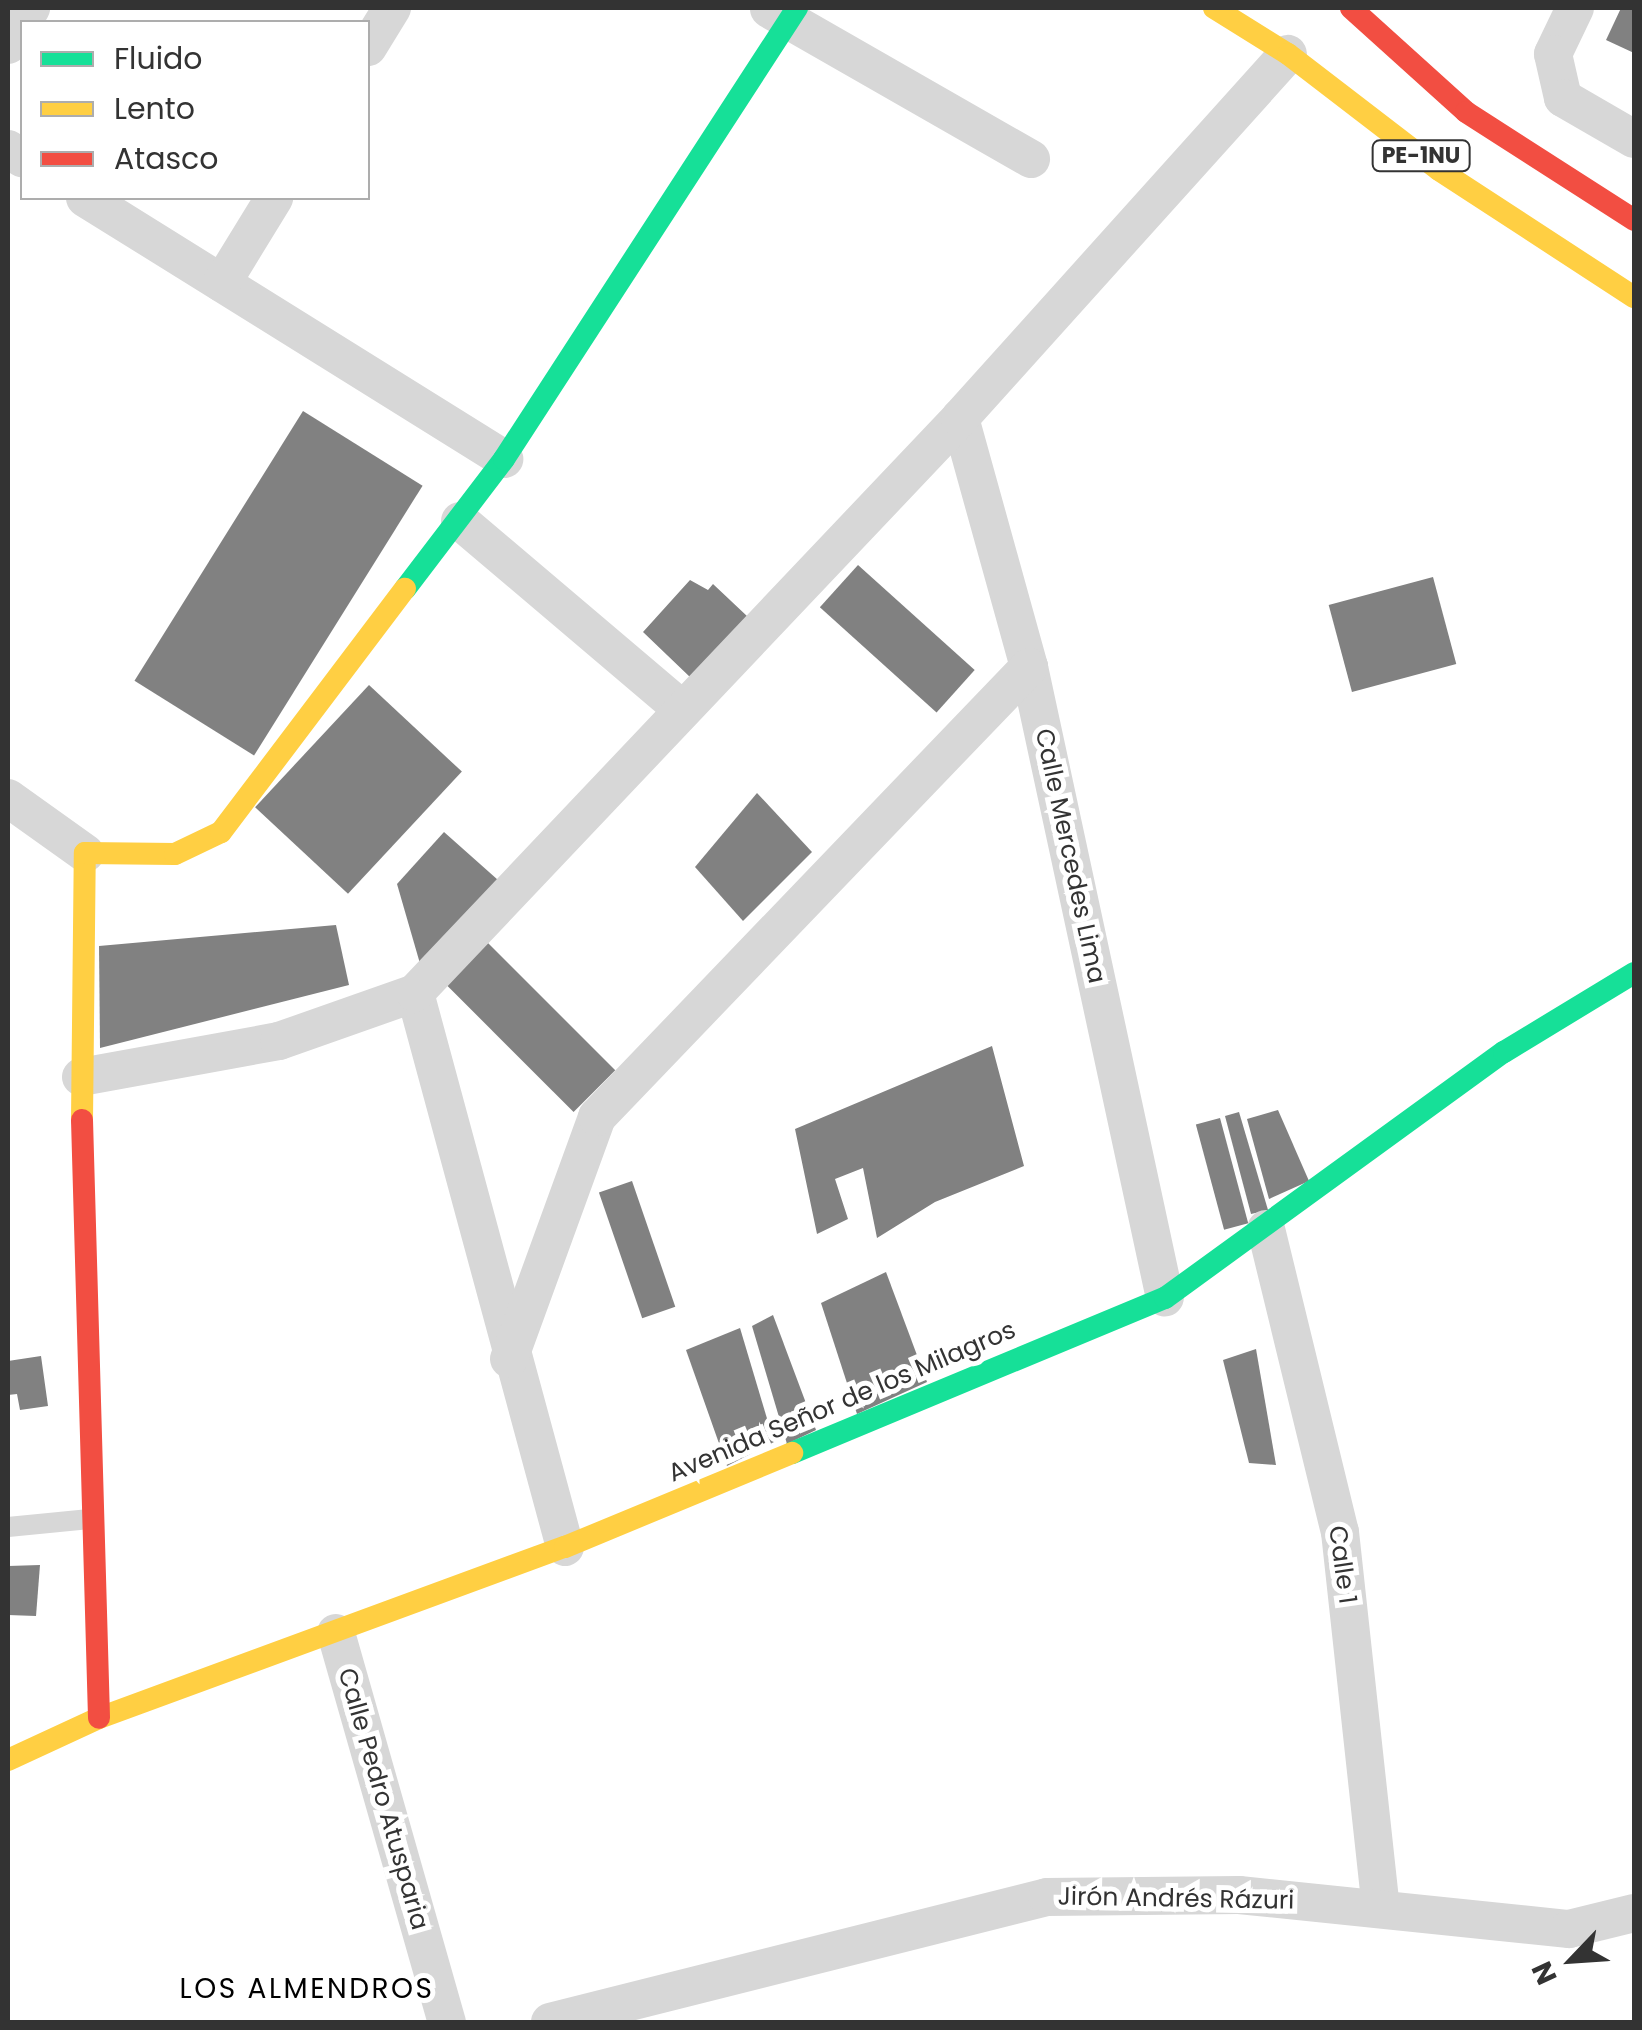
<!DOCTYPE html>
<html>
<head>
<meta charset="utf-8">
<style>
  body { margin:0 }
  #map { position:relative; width:1642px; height:2030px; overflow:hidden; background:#fff; font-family:Poppins,sans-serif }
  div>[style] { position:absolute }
  .building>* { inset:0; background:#818181; transform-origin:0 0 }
  .lane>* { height:20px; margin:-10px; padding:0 10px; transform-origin:10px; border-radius:10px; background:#d7d7d7 }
  .street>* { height:38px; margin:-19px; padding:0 19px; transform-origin:19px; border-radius:19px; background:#d7d7d7 }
  .fast>* { height:22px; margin:-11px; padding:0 11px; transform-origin:11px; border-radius:11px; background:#16e098 }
  .slow>* { height:22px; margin:-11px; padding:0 11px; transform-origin:11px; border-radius:11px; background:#ffcf43 }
  .jam>* { height:22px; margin:-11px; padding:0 11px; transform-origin:11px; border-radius:11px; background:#f24e42 }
  span { translate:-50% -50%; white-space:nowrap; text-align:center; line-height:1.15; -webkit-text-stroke:10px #fff; paint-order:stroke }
  .shield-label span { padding:2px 8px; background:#fff; border:2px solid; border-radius:8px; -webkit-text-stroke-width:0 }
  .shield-label { font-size:22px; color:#333; font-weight:700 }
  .street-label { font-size:25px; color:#333 }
  .neighbourhood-label { font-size:28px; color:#000; letter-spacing:2.5px }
  .frame { position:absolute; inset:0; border:10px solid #333; pointer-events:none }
  .legend { position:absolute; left:20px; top:20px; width:350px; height:180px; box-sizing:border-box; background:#fff; border:2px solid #adadad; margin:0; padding:12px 18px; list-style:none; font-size:30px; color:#333 }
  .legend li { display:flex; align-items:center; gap:20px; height:50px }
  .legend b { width:50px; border:2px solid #adadad }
  .north { position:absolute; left:1522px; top:1910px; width:100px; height:100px; -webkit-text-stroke:8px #fff; paint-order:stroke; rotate:245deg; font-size:28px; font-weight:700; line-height:40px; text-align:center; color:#333 }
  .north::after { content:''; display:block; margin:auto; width:35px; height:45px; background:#333; clip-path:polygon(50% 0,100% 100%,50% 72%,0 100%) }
</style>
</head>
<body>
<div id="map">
  <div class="building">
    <div style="clip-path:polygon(1621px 8px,1634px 8px,1634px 53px,1606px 40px)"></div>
    <div style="left:303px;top:411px;width:141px;height:318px;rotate:32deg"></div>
    <div style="left:858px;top:565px;width:157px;height:57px;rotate:42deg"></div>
    <div style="left:1433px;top:577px;width:90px;height:108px;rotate:75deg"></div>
    <div style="clip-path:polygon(690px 580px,708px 590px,713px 584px,748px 617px,691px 678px,643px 632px)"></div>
    <div style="left:369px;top:685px;width:127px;height:167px;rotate:43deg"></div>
    <div style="clip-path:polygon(757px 793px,812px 852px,743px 921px,695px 867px)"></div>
    <div style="clip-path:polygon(444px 832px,498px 880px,421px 967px,397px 884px)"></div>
    <div style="clip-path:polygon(336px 925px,349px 985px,100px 1048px,99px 946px)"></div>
    <div style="left:488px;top:943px;width:180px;height:59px;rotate:45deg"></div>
    <div style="clip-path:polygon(992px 1046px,1024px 1166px,935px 1202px,877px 1238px,863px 1168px,835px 1179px,848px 1219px,817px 1234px,795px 1129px)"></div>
    <div style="clip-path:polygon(1278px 1110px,1309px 1181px,1269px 1199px,1247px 1119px)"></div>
    <div style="clip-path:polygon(1239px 1112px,1268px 1210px,1251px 1214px,1225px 1116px)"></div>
    <div style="left:1220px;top:1118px;width:109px;height:25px;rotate:75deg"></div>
    <div style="left:632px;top:1181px;width:133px;height:35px;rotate:71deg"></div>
    <div style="clip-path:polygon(886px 1272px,927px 1382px,857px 1414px,821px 1303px)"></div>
    <div style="clip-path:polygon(773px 1315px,816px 1430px,787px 1444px,752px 1326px)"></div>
    <div style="clip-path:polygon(740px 1328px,774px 1442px,727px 1466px,686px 1350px)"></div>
    <div style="clip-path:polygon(1256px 1349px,1276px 1465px,1249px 1463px,1223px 1360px)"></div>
    <div style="clip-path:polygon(41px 1356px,48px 1406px,20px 1410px,17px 1394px,8px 1395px,8px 1361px)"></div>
    <div style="clip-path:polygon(40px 1565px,36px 1616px,8px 1615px,8px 1566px)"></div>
  </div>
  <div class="lane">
    <div style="left:8px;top:1527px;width:82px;rotate:-5.6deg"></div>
  </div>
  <div class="street">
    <div style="left:1575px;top:8px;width:51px;rotate:115.6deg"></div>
    <div style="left:1553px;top:54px;width:45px;rotate:77.2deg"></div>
    <div style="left:1563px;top:98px;width:82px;rotate:30deg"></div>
    <div style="left:769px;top:9px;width:302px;rotate:29.8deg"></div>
    <div style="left:8px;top:45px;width:44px;rotate:-58.1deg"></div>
    <div style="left:368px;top:47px;width:46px;rotate:-58.4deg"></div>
    <div style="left:8px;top:149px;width:17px;rotate:33deg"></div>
    <div style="left:85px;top:198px;width:494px;rotate:31.9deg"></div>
    <div style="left:222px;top:283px;width:100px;rotate:-58.5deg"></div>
    <div style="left:960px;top:418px;width:258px;rotate:74.5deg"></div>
    <div style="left:1029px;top:667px;width:645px;rotate:77.84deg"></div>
    <div style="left:460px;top:521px;width:291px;rotate:40.3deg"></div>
    <div style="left:8px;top:798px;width:95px;rotate:35.5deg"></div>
    <div style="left:415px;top:993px;width:574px;rotate:74.85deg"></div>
    <div style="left:81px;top:1077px;width:201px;rotate:-10.3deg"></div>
    <div style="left:279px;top:1041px;width:144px;rotate:-19.4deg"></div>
    <div style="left:415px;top:993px;width:792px;rotate:-46.53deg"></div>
    <div style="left:960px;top:418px;width:490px;rotate:-48deg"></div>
    <div style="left:1266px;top:1229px;width:312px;rotate:76.3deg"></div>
    <div style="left:1340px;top:1532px;width:377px;rotate:83.8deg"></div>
    <div style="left:509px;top:1359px;width:258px;rotate:-70deg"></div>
    <div style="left:597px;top:1117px;width:624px;rotate:-46.17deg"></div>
    <div style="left:336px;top:1633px;width:405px;rotate:74.1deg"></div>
    <div style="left:550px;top:2022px;width:512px;rotate:-14.12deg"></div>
    <div style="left:1047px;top:1897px;width:192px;rotate:-0.6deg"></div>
    <div style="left:1239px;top:1895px;width:332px;rotate:5.9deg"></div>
    <div style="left:1569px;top:1929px;width:67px;rotate:-13.8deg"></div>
  </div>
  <div class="fast">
    <div style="left:405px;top:589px;width:163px;rotate:-52.7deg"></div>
    <div style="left:504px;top:459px;width:538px;rotate:-56.99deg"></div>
    <div style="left:792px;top:1453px;width:404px;rotate:-22.6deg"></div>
    <div style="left:1165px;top:1298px;width:419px;rotate:-36deg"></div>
    <div style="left:1504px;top:1052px;width:152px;rotate:-31.3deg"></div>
  </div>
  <div class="slow">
    <div style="left:1214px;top:8px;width:87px;rotate:31.9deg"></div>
    <div style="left:1288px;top:54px;width:190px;rotate:37.5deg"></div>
    <div style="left:1439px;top:170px;width:233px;rotate:33.1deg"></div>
    <div style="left:82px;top:1120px;width:267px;rotate:-89.4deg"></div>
    <div style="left:85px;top:853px;width:90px;rotate:0.6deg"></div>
    <div style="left:175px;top:854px;width:51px;rotate:-25.6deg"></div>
    <div style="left:221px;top:832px;width:305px;rotate:-52.9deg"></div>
    <div style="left:8px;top:1760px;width:100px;rotate:-24.8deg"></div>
    <div style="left:99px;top:1718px;width:496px;rotate:-20.2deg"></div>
    <div style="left:565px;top:1547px;width:246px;rotate:-22.5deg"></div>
  </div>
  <div class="jam">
    <div style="left:1351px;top:8px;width:155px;rotate:42.1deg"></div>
    <div style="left:1466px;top:112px;width:200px;rotate:32.7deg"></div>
    <div style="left:82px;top:1120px;width:598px;rotate:88.37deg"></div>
  </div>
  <div class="shield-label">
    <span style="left:1421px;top:156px">PE-1NU</span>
  </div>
  <div class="street-label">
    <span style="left:1070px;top:856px;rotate:78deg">Calle Mercedes Lima</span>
    <span style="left:842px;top:1402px;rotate:-23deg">Avenida Señor de los Milagros</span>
    <span style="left:1342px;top:1565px;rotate:82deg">Calle 1</span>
    <span style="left:383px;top:1799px;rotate:74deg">Calle Pedro Atusparia</span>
    <span style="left:1176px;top:1899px;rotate:1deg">Jirón Andrés Rázuri</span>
  </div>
  <div class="neighbourhood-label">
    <span style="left:307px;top:1989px">LOS ALMENDROS</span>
  </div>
  <div class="frame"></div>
  <ul class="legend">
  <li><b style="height:12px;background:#16e098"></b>Fluido</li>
  <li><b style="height:12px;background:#ffcf43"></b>Lento</li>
  <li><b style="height:12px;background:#f24e42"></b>Atasco</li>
  </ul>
  <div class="north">N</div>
</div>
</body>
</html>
